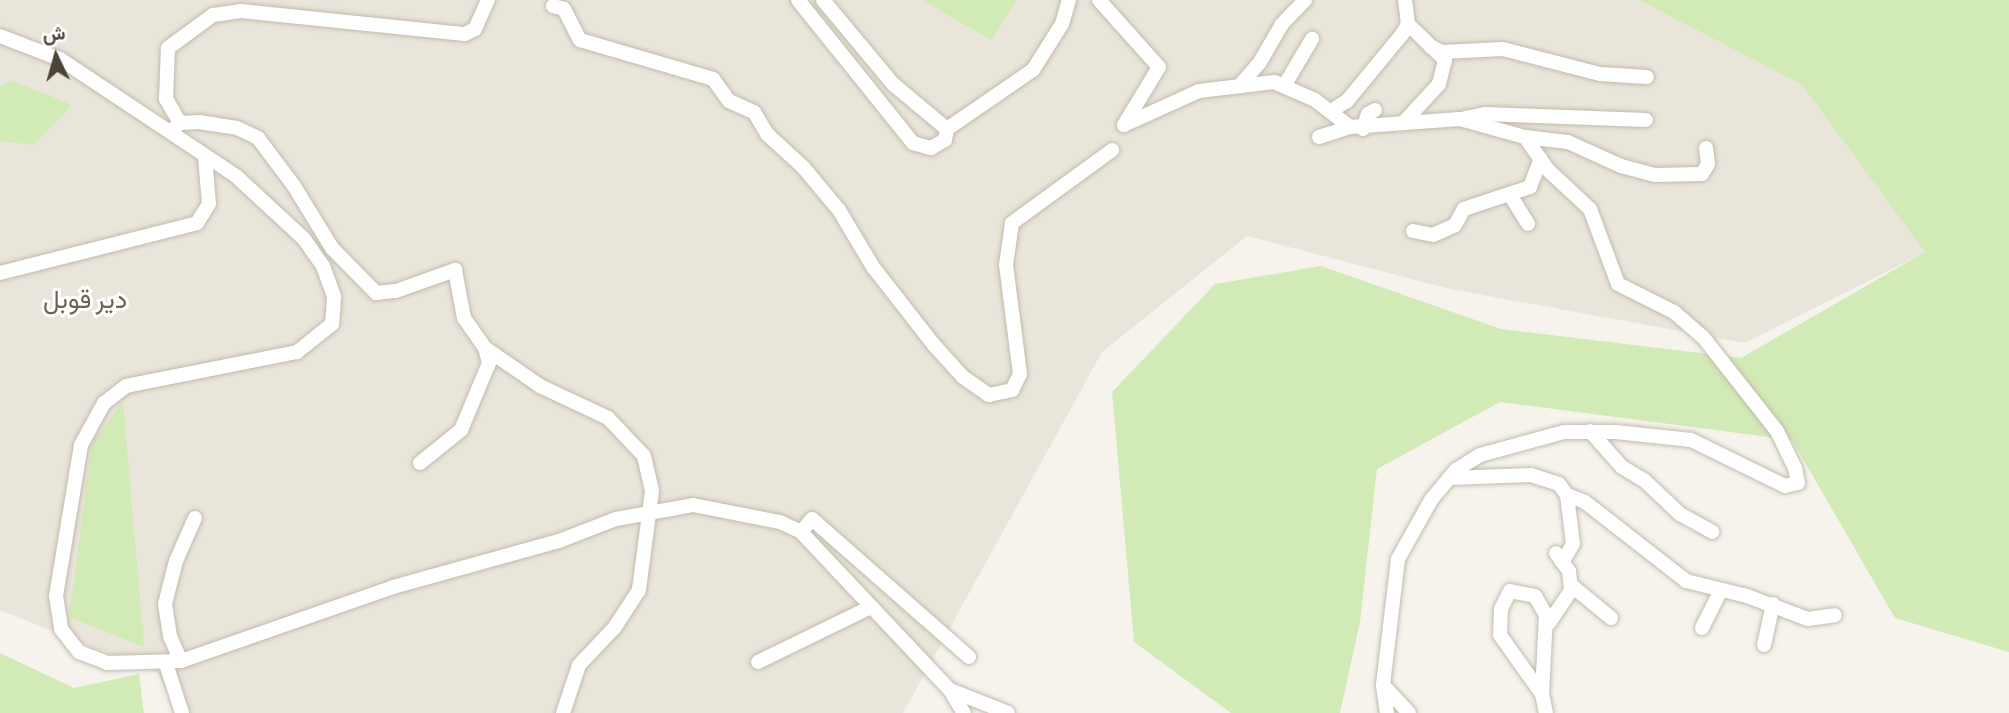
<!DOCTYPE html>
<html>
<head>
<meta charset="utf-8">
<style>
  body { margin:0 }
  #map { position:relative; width:2009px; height:713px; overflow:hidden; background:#f6f3ec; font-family:"Sofia Sans Condensed",Vazirmatn,sans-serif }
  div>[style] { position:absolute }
  .residential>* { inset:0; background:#eae5da }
  .green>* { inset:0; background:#d2eab5 }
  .roads { filter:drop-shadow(0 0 2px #c2bbae) drop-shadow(0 0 2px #c2bbae) }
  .street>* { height:14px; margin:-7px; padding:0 7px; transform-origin:7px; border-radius:7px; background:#fff }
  span { translate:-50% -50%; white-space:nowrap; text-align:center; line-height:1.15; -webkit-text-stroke:6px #fff; paint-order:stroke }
  .quarter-label { font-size:26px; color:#6e6250 }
  .north { position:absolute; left:21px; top:21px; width:70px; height:70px; -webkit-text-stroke:5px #fff; paint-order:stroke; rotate:355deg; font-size:19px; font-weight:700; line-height:28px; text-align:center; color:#4b4439 }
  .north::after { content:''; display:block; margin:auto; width:24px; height:32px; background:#4b4439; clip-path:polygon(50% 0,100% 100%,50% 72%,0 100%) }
</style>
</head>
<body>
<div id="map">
  <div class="residential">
    <div style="clip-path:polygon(0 0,922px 0,990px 41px,1017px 0,1639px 0,1802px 85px,1926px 252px,1745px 343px,1450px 289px,1247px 236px,1102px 352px,903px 713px,177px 713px,158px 673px,0 610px)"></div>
  </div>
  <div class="green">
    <div style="clip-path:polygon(922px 0,1017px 0,991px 41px)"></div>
    <div style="clip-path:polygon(1639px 0,2009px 0,2009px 652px,1895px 618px,1792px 440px,1500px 402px,1377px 469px,1360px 622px,1340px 713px,1231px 713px,1134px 642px,1112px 392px,1215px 284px,1321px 266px,1501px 329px,1741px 358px,1925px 252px,1802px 85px)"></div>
    <div style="clip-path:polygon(11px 80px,72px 105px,34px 145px,0 141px,0 86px)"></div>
    <div style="clip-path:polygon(123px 401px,144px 646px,144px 647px,69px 617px,92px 444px)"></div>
    <div style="clip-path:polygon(0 653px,74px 688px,139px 674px,144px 713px,0 713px)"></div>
  </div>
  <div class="roads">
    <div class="street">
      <div style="left:798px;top:0;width:184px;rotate:51.2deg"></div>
      <div style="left:913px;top:143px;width:19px;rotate:16deg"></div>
      <div style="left:931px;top:148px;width:16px;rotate:-30deg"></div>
      <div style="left:945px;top:140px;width:11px;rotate:-80deg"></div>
      <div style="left:823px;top:0;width:109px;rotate:50.2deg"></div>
      <div style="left:893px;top:84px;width:70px;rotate:39.8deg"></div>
      <div style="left:947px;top:129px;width:104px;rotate:-34.5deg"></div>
      <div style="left:1033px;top:70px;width:54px;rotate:-57.8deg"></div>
      <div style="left:1062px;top:24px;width:25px;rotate:-74deg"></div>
      <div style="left:1099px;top:0;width:90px;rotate:48.2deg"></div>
      <div style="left:1159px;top:67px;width:68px;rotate:121.1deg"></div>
      <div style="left:1124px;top:125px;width:82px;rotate:-24.4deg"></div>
      <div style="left:1199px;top:91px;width:76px;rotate:-6.8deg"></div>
      <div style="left:1274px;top:82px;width:45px;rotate:23.7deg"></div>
      <div style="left:1315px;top:100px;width:44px;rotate:37.6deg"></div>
      <div style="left:1350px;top:127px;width:110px;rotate:-4.2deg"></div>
      <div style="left:1460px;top:119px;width:67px;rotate:15.5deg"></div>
      <div style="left:1525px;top:137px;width:40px;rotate:55.1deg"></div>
      <div style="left:1548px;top:170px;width:57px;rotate:42.9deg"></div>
      <div style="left:1590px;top:209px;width:80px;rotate:69.5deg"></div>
      <div style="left:1618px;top:284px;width:63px;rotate:26.6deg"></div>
      <div style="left:1674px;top:312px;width:38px;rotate:41deg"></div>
      <div style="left:1703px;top:337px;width:120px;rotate:51.8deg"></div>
      <div style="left:1777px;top:431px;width:41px;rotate:64.1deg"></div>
      <div style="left:1795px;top:468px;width:15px;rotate:79deg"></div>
      <div style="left:1798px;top:483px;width:13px;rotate:167deg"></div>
      <div style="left:1785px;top:486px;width:105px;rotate:-153.9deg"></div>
      <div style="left:1691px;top:440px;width:76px;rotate:-174deg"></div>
      <div style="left:1615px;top:432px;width:51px;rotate:180deg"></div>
      <div style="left:1564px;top:432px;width:87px;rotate:164.7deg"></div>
      <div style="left:1480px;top:455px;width:28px;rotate:148deg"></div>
      <div style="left:1456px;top:470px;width:39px;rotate:130deg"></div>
      <div style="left:1431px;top:500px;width:68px;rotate:119.2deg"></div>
      <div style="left:1398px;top:559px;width:127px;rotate:96.8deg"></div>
      <div style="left:1383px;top:685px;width:28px;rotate:82deg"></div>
      <div style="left:553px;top:6px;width:11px;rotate:15deg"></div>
      <div style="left:564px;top:9px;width:35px;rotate:63deg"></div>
      <div style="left:580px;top:40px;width:139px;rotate:16.3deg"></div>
      <div style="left:713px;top:79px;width:27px;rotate:54deg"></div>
      <div style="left:729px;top:101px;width:27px;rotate:24deg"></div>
      <div style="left:754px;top:112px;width:26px;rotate:59deg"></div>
      <div style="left:767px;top:134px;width:49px;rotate:42.5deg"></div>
      <div style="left:803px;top:167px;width:56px;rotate:50.1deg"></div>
      <div style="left:839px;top:210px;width:66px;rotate:59.2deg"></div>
      <div style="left:873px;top:267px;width:99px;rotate:52deg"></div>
      <div style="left:934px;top:345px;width:43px;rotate:47.8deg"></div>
      <div style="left:963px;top:377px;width:32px;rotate:35deg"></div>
      <div style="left:989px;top:395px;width:24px;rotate:-12deg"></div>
      <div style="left:1012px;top:390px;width:18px;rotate:-63deg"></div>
      <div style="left:1020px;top:374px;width:110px;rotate:-97.3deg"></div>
      <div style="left:1006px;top:265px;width:42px;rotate:-81.9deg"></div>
      <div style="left:1012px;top:223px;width:124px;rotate:-36.1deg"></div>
      <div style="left:0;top:36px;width:64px;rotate:21deg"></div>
      <div style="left:60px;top:59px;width:211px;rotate:33.6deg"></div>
      <div style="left:236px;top:176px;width:93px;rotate:42.8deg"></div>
      <div style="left:304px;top:239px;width:33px;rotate:55deg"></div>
      <div style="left:323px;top:266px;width:33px;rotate:70deg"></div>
      <div style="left:334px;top:297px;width:27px;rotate:94deg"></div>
      <div style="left:332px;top:324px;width:45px;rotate:141.3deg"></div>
      <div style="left:297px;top:352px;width:174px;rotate:168.8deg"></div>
      <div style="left:126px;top:386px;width:28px;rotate:142deg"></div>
      <div style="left:104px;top:403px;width:48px;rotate:118.7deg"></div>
      <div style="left:81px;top:445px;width:153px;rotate:99.4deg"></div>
      <div style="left:56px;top:596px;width:33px;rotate:81deg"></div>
      <div style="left:61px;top:629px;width:29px;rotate:52deg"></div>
      <div style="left:79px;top:652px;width:30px;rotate:21deg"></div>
      <div style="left:107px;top:663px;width:74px;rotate:-1.5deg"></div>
      <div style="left:181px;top:661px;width:225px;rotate:-19.2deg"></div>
      <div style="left:393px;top:587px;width:172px;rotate:-15.5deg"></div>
      <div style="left:559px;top:541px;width:61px;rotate:-21.1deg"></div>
      <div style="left:616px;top:519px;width:78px;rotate:-10.3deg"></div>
      <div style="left:693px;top:505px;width:89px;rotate:11.1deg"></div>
      <div style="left:780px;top:522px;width:23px;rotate:25deg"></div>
      <div style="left:801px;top:532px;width:217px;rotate:46.7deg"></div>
      <div style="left:950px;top:690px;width:27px;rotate:59deg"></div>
      <div style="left:1431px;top:47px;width:12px;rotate:24deg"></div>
      <div style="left:1442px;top:52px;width:61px;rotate:-2.8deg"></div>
      <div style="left:1503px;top:49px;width:100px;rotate:14.5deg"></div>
      <div style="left:1600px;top:74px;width:47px;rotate:3.7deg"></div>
      <div style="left:1241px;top:84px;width:29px;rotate:-49deg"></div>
      <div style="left:1260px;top:62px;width:44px;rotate:-59.9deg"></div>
      <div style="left:1282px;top:24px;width:33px;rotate:-46deg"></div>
      <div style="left:1284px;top:86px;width:55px;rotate:-59.2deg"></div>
      <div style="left:1331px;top:111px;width:19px;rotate:-32deg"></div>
      <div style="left:1347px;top:101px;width:88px;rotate:-50.5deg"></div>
      <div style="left:1403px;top:33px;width:10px;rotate:-61deg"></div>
      <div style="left:1408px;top:24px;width:24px;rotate:-97deg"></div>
      <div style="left:1465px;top:118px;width:20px;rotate:-11deg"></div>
      <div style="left:1485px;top:114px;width:161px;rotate:2.1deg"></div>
      <div style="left:1405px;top:121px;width:50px;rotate:-47.4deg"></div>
      <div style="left:1439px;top:84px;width:25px;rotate:-76deg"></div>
      <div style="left:1445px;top:60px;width:52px;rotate:-135.8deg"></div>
      <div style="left:180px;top:123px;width:28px;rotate:-120deg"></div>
      <div style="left:166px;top:99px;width:51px;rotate:-87.8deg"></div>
      <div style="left:168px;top:48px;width:56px;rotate:-36.3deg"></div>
      <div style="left:213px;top:15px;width:28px;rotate:-8deg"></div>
      <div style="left:241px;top:11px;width:225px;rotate:5.9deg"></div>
      <div style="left:465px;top:34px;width:11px;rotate:-27deg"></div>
      <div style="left:475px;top:29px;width:32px;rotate:-66deg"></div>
      <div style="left:1363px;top:129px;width:16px;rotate:-72deg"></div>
      <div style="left:1368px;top:114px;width:8px;rotate:-30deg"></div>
      <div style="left:171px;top:131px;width:12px;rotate:-42deg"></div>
      <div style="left:180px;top:123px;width:19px;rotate:-3deg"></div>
      <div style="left:199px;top:122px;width:38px;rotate:9deg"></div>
      <div style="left:237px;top:128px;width:23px;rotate:25deg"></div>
      <div style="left:258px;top:138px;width:60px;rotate:53.1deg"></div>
      <div style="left:294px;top:186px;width:73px;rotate:58.5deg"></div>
      <div style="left:332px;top:248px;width:63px;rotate:45.6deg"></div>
      <div style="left:376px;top:293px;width:20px;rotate:-6deg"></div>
      <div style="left:396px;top:291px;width:63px;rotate:-19.6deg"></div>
      <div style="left:455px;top:270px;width:49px;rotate:79.4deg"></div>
      <div style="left:464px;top:318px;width:37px;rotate:55deg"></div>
      <div style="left:485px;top:348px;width:67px;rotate:34.6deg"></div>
      <div style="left:540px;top:386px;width:75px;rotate:25.2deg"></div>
      <div style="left:608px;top:418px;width:52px;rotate:46.5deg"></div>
      <div style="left:644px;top:456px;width:36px;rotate:77deg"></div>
      <div style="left:652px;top:491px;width:100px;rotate:97.5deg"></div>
      <div style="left:639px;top:590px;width:44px;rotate:123deg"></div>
      <div style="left:615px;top:627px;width:52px;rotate:133.5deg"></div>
      <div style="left:579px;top:665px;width:51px;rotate:108.4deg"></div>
      <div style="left:1319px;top:137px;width:33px;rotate:-18deg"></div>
      <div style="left:1525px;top:137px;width:43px;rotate:6.6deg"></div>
      <div style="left:1568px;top:142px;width:58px;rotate:24.4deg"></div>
      <div style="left:1621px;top:166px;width:35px;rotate:15deg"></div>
      <div style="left:1655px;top:175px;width:47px;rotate:-1.2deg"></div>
      <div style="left:1702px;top:174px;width:12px;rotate:-59deg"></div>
      <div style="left:1708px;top:164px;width:16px;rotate:-97deg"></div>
      <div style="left:1510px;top:195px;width:34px;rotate:58deg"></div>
      <div style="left:1413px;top:231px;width:20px;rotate:11deg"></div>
      <div style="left:1433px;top:235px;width:24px;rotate:-24deg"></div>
      <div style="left:1455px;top:225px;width:18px;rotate:-61deg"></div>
      <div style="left:1464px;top:209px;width:70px;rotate:-18.4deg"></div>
      <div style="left:1530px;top:187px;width:30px;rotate:-69deg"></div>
      <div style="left:0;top:273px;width:203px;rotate:-14.2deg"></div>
      <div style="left:197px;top:223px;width:22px;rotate:-58deg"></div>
      <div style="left:209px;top:204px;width:48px;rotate:-94.8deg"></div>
      <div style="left:1590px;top:431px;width:48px;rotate:48.4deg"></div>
      <div style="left:1622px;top:467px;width:26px;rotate:31deg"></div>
      <div style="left:1644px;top:480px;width:50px;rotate:43.4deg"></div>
      <div style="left:1680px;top:514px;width:37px;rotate:29deg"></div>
      <div style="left:420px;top:463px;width:53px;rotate:-38.8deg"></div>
      <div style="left:461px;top:430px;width:73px;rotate:-67.3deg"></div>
      <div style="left:489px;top:363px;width:16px;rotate:-105deg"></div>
      <div style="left:1449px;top:478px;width:82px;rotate:-2.1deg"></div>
      <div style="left:1531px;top:475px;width:29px;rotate:18deg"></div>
      <div style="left:1559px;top:484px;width:14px;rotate:54deg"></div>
      <div style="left:1567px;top:495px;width:49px;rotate:83deg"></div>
      <div style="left:1573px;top:544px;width:21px;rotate:121deg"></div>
      <div style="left:1567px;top:495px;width:19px;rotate:21deg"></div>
      <div style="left:1585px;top:502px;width:128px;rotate:38deg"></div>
      <div style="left:1686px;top:581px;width:63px;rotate:13.8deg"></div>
      <div style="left:1747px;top:596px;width:65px;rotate:20.7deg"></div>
      <div style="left:1808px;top:619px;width:27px;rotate:-8deg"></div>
      <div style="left:801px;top:532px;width:17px;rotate:-50deg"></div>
      <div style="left:812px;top:519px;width:209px;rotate:41.3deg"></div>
      <div style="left:1571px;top:585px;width:52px;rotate:39.5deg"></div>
      <div style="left:1549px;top:623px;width:40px;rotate:-56deg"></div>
      <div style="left:1571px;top:590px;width:19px;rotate:-96deg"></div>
      <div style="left:1569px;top:571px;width:22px;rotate:-126deg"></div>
      <div style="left:1702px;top:628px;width:42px;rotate:-63.4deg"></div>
      <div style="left:1764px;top:645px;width:42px;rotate:-77.6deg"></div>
      <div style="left:181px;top:661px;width:27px;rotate:-114deg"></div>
      <div style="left:170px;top:636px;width:32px;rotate:-99deg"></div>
      <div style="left:165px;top:604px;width:44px;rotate:-75.7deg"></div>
      <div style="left:176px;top:561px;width:47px;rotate:-66.2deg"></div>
      <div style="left:758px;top:662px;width:126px;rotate:-26deg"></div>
      <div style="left:166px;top:664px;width:52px;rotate:71.9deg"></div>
      <div style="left:1383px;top:685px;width:38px;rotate:47deg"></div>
      <div style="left:950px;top:690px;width:62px;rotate:21.6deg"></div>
      <div style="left:1542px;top:694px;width:79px;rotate:-87.1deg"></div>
      <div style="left:1546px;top:615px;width:22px;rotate:-120deg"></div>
      <div style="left:1535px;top:596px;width:25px;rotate:-169deg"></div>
      <div style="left:1510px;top:591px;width:20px;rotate:117deg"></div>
      <div style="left:1501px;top:609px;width:26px;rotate:92deg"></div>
      <div style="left:1500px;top:635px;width:72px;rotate:54.6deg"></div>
      <div style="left:1542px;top:694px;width:19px;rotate:78deg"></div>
    </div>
  </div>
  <div class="quarter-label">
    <span style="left:85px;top:301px">دير قوبل</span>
  </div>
  <div class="north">ش</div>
</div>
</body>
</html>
